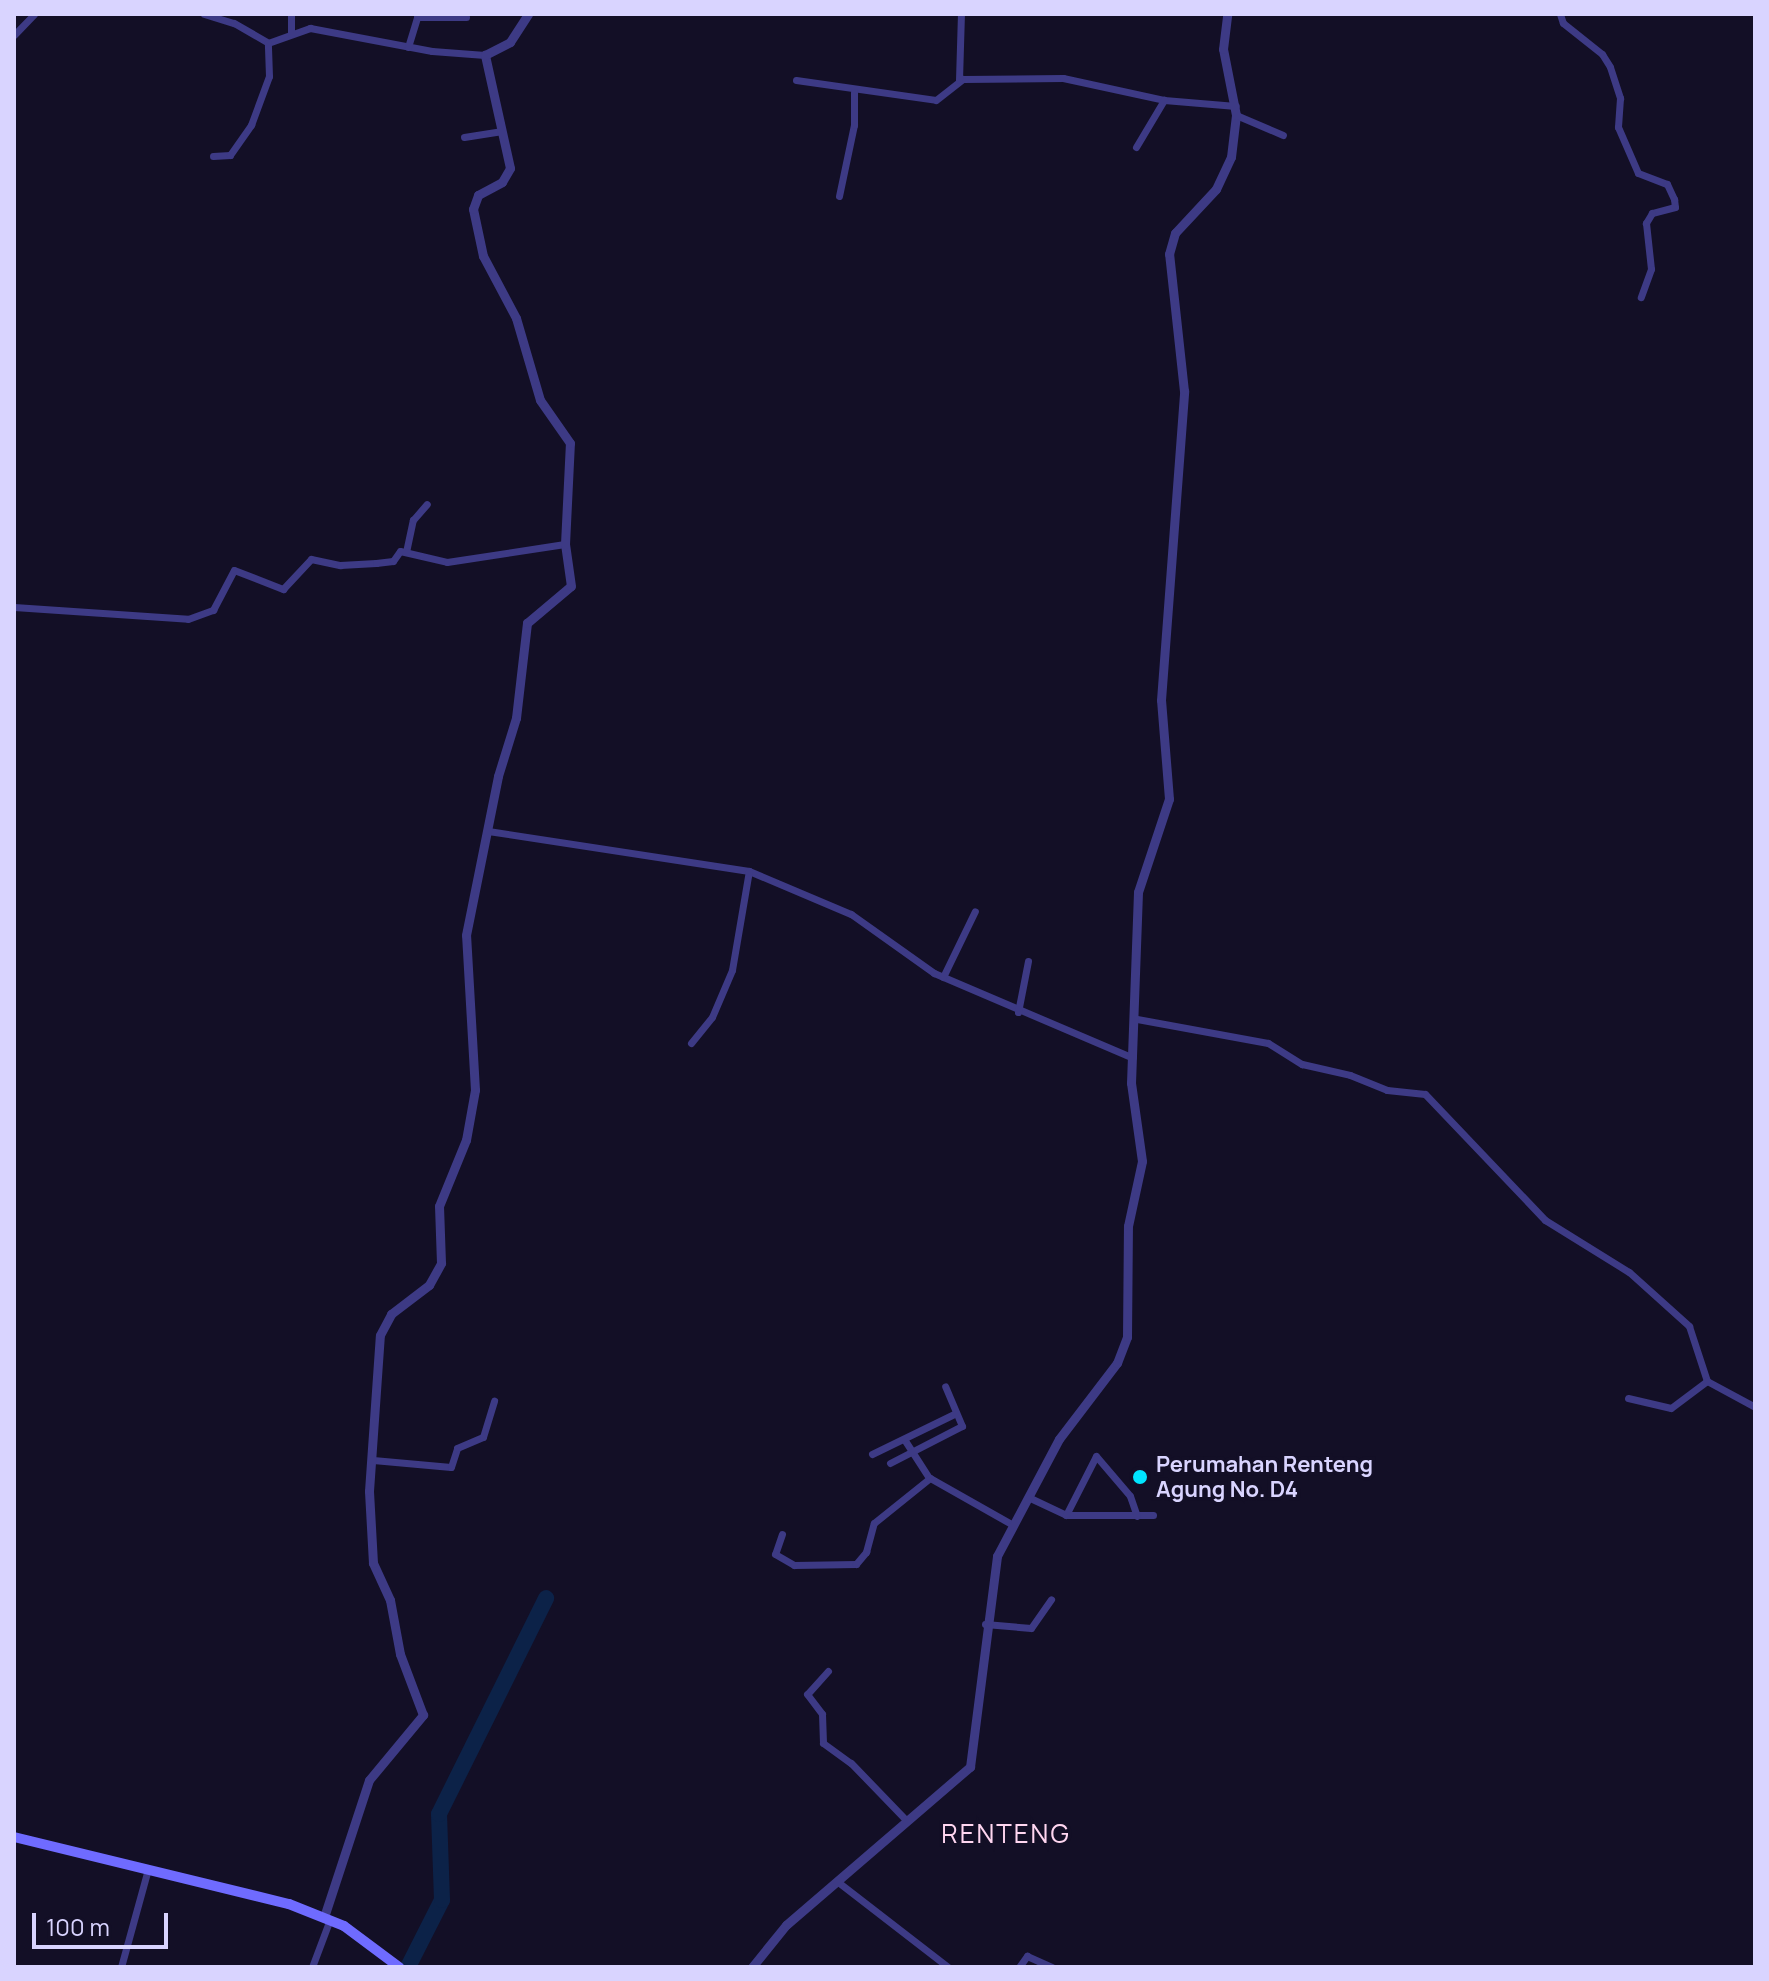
<!DOCTYPE html>
<html>
<head>
<meta charset="utf-8">
<style>
  body { margin:0 }
  #map { position:relative; width:1769px; height:1981px; overflow:hidden; background:#130f26; font-family:Manrope,sans-serif }
  div>[style] { position:absolute }
  .river>* { height:16px; margin:-8px; padding:0 8px; transform-origin:8px; border-radius:8px; background:#0c2248 }
  .minor>* { height:7px; margin:-3.5px; padding:0 3.5px; transform-origin:3.5px; border-radius:3.5px; background:#3d3a85 }
  .tertiary>* { height:9px; margin:-4.5px; padding:0 4.5px; transform-origin:4.5px; border-radius:4.5px; background:#3d3a85 }
  .secondary>* { height:10px; margin:-5px; padding:0 5px; transform-origin:5px; border-radius:5px; background:#6f6bff }
  .dots>* { width:22px; height:22px; translate:-50% -50%; box-sizing:border-box; border:4px solid #130f26; border-radius:50% }
  span { translate:-50% -50%; white-space:nowrap; text-align:center; line-height:1.15; -webkit-text-stroke:7px #130f26; paint-order:stroke }
  .poi-label { font-size:22px; color:#d9d4ff; font-weight:700 }
  .left { translate:0 -50%; text-align:left }
  .quarter-label { font-size:26px; color:#ffd6f0; letter-spacing:2px }
  .frame { position:absolute; inset:0; border:16px solid #d9d4ff; pointer-events:none }
  .scale { position:absolute; left:32px; top:1913px; width:136px; height:36px; box-sizing:border-box; border:4px solid #d9d4ff; border-top:0; padding-left:10px; font-size:24px; line-height:28px; white-space:nowrap; color:#d9d4ff; -webkit-text-stroke:6px #130f26; paint-order:stroke }
</style>
</head>
<body>
<div id="map">
  <div class="river">
    <div style="left:408px;top:1967px;width:75px;rotate:-63.1deg"></div>
    <div style="left:442px;top:1900px;width:86px;rotate:-92deg"></div>
    <div style="left:439px;top:1814px;width:241px;rotate:-63.6deg"></div>
  </div>
  <div class="minor">
    <div style="left:204px;top:14px;width:31px;rotate:17deg"></div>
    <div style="left:234px;top:23px;width:39px;rotate:30deg"></div>
    <div style="left:268px;top:43px;width:45px;rotate:-19.7deg"></div>
    <div style="left:310px;top:28px;width:124px;rotate:10.7deg"></div>
    <div style="left:432px;top:51px;width:53px;rotate:4.3deg"></div>
    <div style="left:291px;top:14px;width:20px;rotate:90deg"></div>
    <div style="left:1560px;top:14px;width:9px;rotate:72deg"></div>
    <div style="left:1563px;top:23px;width:50px;rotate:38.5deg"></div>
    <div style="left:1602px;top:54px;width:15px;rotate:58deg"></div>
    <div style="left:1610px;top:67px;width:33px;rotate:72deg"></div>
    <div style="left:1620px;top:98px;width:29px;rotate:94deg"></div>
    <div style="left:1618px;top:127px;width:50px;rotate:66.5deg"></div>
    <div style="left:1638px;top:173px;width:31px;rotate:21deg"></div>
    <div style="left:1667px;top:184px;width:17px;rotate:65deg"></div>
    <div style="left:1674px;top:199px;width:8px;rotate:83deg"></div>
    <div style="left:1675px;top:207px;width:24px;rotate:165deg"></div>
    <div style="left:1652px;top:213px;width:12px;rotate:121deg"></div>
    <div style="left:1646px;top:223px;width:46px;rotate:83.8deg"></div>
    <div style="left:1651px;top:269px;width:30px;rotate:110deg"></div>
    <div style="left:14px;top:35px;width:29px;rotate:-46deg"></div>
    <div style="left:408px;top:47px;width:31px;rotate:-73deg"></div>
    <div style="left:417px;top:17px;width:49px"></div>
    <div style="left:796px;top:80px;width:141px;rotate:8.1deg"></div>
    <div style="left:936px;top:100px;width:34px;rotate:-38deg"></div>
    <div style="left:963px;top:79px;width:100px;rotate:-0.6deg"></div>
    <div style="left:1063px;top:78px;width:103px;rotate:12.3deg"></div>
    <div style="left:1164px;top:100px;width:72px;rotate:4.8deg"></div>
    <div style="left:959px;top:80px;width:66px;rotate:-88.3deg"></div>
    <div style="left:1236px;top:115px;width:51px;rotate:23.1deg"></div>
    <div style="left:464px;top:137px;width:37px;rotate:-9deg"></div>
    <div style="left:1136px;top:147px;width:55px;rotate:-59.2deg"></div>
    <div style="left:213px;top:156px;width:17px;rotate:-3deg"></div>
    <div style="left:230px;top:155px;width:37px;rotate:-55deg"></div>
    <div style="left:251px;top:125px;width:52px;rotate:-69.8deg"></div>
    <div style="left:269px;top:76px;width:33px;rotate:-92deg"></div>
    <div style="left:839px;top:196px;width:73px;rotate:-78.1deg"></div>
    <div style="left:854px;top:125px;width:33px;rotate:-90deg"></div>
    <div style="left:406px;top:552px;width:33px;rotate:-78deg"></div>
    <div style="left:413px;top:520px;width:21px;rotate:-49deg"></div>
    <div style="left:14px;top:607px;width:174px;rotate:3.9deg"></div>
    <div style="left:188px;top:619px;width:27px;rotate:-20deg"></div>
    <div style="left:213px;top:610px;width:45px;rotate:-62.3deg"></div>
    <div style="left:234px;top:570px;width:53px;rotate:21.2deg"></div>
    <div style="left:283px;top:589px;width:41px;rotate:-47deg"></div>
    <div style="left:311px;top:559px;width:30px;rotate:12deg"></div>
    <div style="left:340px;top:565px;width:36px;rotate:-3deg"></div>
    <div style="left:376px;top:563px;width:17px;rotate:-7deg"></div>
    <div style="left:393px;top:561px;width:12px;rotate:-55deg"></div>
    <div style="left:400px;top:551px;width:48px;rotate:13.2deg"></div>
    <div style="left:447px;top:562px;width:119px;rotate:-8.7deg"></div>
    <div style="left:488px;top:831px;width:264px;rotate:8.7deg"></div>
    <div style="left:749px;top:871px;width:111px;rotate:22.9deg"></div>
    <div style="left:851px;top:914px;width:102px;rotate:35.4deg"></div>
    <div style="left:934px;top:973px;width:216px;rotate:23.1deg"></div>
    <div style="left:943px;top:977px;width:73px;rotate:-64.1deg"></div>
    <div style="left:1018px;top:1012px;width:52px;rotate:-78.9deg"></div>
    <div style="left:1137px;top:1019px;width:133px;rotate:10.4deg"></div>
    <div style="left:1268px;top:1043px;width:40px;rotate:32deg"></div>
    <div style="left:1302px;top:1064px;width:49px;rotate:12.9deg"></div>
    <div style="left:1350px;top:1075px;width:40px;rotate:22deg"></div>
    <div style="left:1387px;top:1090px;width:38px;rotate:6deg"></div>
    <div style="left:1425px;top:1094px;width:174px;rotate:46.4deg"></div>
    <div style="left:1545px;top:1220px;width:99px;rotate:31.8deg"></div>
    <div style="left:1629px;top:1272px;width:81px;rotate:42deg"></div>
    <div style="left:1689px;top:1326px;width:58px;rotate:71.9deg"></div>
    <div style="left:1707px;top:1381px;width:55px;rotate:28.4deg"></div>
    <div style="left:691px;top:1043px;width:33px;rotate:-51deg"></div>
    <div style="left:712px;top:1017px;width:51px;rotate:-66.9deg"></div>
    <div style="left:732px;top:970px;width:100px;rotate:-80.3deg"></div>
    <div style="left:1628px;top:1398px;width:44px;rotate:13.1deg"></div>
    <div style="left:1671px;top:1408px;width:45px;rotate:-36.9deg"></div>
    <div style="left:904px;top:1439px;width:46px;rotate:57.3deg"></div>
    <div style="left:872px;top:1454px;width:93px;rotate:-26deg"></div>
    <div style="left:373px;top:1460px;width:78px;rotate:5.1deg"></div>
    <div style="left:451px;top:1467px;width:20px;rotate:-72deg"></div>
    <div style="left:457px;top:1448px;width:28px;rotate:-23deg"></div>
    <div style="left:483px;top:1437px;width:38px;rotate:-73deg"></div>
    <div style="left:890px;top:1463px;width:81px;rotate:-27.2deg"></div>
    <div style="left:962px;top:1426px;width:43px;rotate:-113deg"></div>
    <div style="left:1028px;top:1497px;width:42px;rotate:25.3deg"></div>
    <div style="left:1066px;top:1515px;width:87px"></div>
    <div style="left:1066px;top:1515px;width:66px;rotate:-63deg"></div>
    <div style="left:1096px;top:1456px;width:52px;rotate:49.6deg"></div>
    <div style="left:1130px;top:1496px;width:21px;rotate:71deg"></div>
    <div style="left:782px;top:1534px;width:21px;rotate:109deg"></div>
    <div style="left:775px;top:1554px;width:22px;rotate:30deg"></div>
    <div style="left:794px;top:1565px;width:62px;rotate:-0.9deg"></div>
    <div style="left:856px;top:1564px;width:16px;rotate:-50deg"></div>
    <div style="left:866px;top:1552px;width:30px;rotate:-75deg"></div>
    <div style="left:874px;top:1523px;width:72px;rotate:-38.8deg"></div>
    <div style="left:930px;top:1478px;width:95px;rotate:29.5deg"></div>
    <div style="left:985px;top:1624px;width:46px;rotate:5deg"></div>
    <div style="left:1031px;top:1628px;width:35px;rotate:-55deg"></div>
    <div style="left:828px;top:1671px;width:31px;rotate:132deg"></div>
    <div style="left:807px;top:1694px;width:25px;rotate:53deg"></div>
    <div style="left:822px;top:1714px;width:29px;rotate:88deg"></div>
    <div style="left:823px;top:1743px;width:34px;rotate:36deg"></div>
    <div style="left:851px;top:1763px;width:79px;rotate:46deg"></div>
    <div style="left:838px;top:1882px;width:139px;rotate:37.7deg"></div>
    <div style="left:121px;top:1967px;width:102px;rotate:-74.6deg"></div>
    <div style="left:312px;top:1967px;width:51px;rotate:-69.4deg"></div>
    <div style="left:1019px;top:1967px;width:14px;rotate:-54deg"></div>
    <div style="left:1027px;top:1956px;width:27px;rotate:24deg"></div>
  </div>
  <div class="tertiary">
    <div style="left:324px;top:1917px;width:144px;rotate:-71.8deg"></div>
    <div style="left:369px;top:1780px;width:85px;rotate:-50.3deg"></div>
    <div style="left:423px;top:1715px;width:65px;rotate:-110.7deg"></div>
    <div style="left:400px;top:1654px;width:55px;rotate:-100.5deg"></div>
    <div style="left:390px;top:1600px;width:41px;rotate:-114.7deg"></div>
    <div style="left:373px;top:1563px;width:72px;rotate:-93.2deg"></div>
    <div style="left:369px;top:1491px;width:156px;rotate:-86deg"></div>
    <div style="left:380px;top:1335px;width:24px;rotate:-62deg"></div>
    <div style="left:391px;top:1314px;width:48px;rotate:-37.3deg"></div>
    <div style="left:429px;top:1285px;width:25px;rotate:-61deg"></div>
    <div style="left:441px;top:1263px;width:57px;rotate:-92deg"></div>
    <div style="left:439px;top:1206px;width:71px;rotate:-67.8deg"></div>
    <div style="left:466px;top:1140px;width:51px;rotate:-79.8deg"></div>
    <div style="left:475px;top:1090px;width:155px;rotate:-93.3deg"></div>
    <div style="left:466px;top:935px;width:162px;rotate:-78.6deg"></div>
    <div style="left:498px;top:776px;width:61px;rotate:-72.8deg"></div>
    <div style="left:516px;top:718px;width:96px;rotate:-83.4deg"></div>
    <div style="left:527px;top:623px;width:57px;rotate:-40.1deg"></div>
    <div style="left:571px;top:586px;width:42px;rotate:-98.1deg"></div>
    <div style="left:565px;top:544px;width:101px;rotate:-87.2deg"></div>
    <div style="left:570px;top:443px;width:52px;rotate:-124.9deg"></div>
    <div style="left:540px;top:400px;width:85px;rotate:-106.3deg"></div>
    <div style="left:516px;top:318px;width:70px;rotate:-118deg"></div>
    <div style="left:483px;top:256px;width:48px;rotate:-102deg"></div>
    <div style="left:473px;top:209px;width:15px;rotate:-70deg"></div>
    <div style="left:478px;top:195px;width:27px;rotate:-28deg"></div>
    <div style="left:502px;top:182px;width:16px;rotate:-60deg"></div>
    <div style="left:510px;top:168px;width:116px;rotate:-102.5deg"></div>
    <div style="left:485px;top:55px;width:28px;rotate:-27deg"></div>
    <div style="left:510px;top:42px;width:33px;rotate:-57deg"></div>
    <div style="left:752px;top:1967px;width:54px;rotate:-51deg"></div>
    <div style="left:786px;top:1925px;width:243px;rotate:-40.7deg"></div>
    <div style="left:970px;top:1767px;width:213px;rotate:-82.7deg"></div>
    <div style="left:997px;top:1556px;width:132px;rotate:-62.1deg"></div>
    <div style="left:1059px;top:1439px;width:96px;rotate:-52.7deg"></div>
    <div style="left:1117px;top:1363px;width:28px;rotate:-69deg"></div>
    <div style="left:1127px;top:1337px;width:111px;rotate:-89.5deg"></div>
    <div style="left:1128px;top:1226px;width:66px;rotate:-77.8deg"></div>
    <div style="left:1142px;top:1161px;width:79px;rotate:-98deg"></div>
    <div style="left:1131px;top:1083px;width:191px;rotate:-87.9deg"></div>
    <div style="left:1138px;top:892px;width:98px;rotate:-71.6deg"></div>
    <div style="left:1169px;top:799px;width:99px;rotate:-94.6deg"></div>
    <div style="left:1161px;top:700px;width:310px;rotate:-85.7deg"></div>
    <div style="left:1184px;top:391px;width:138px;rotate:-96.2deg"></div>
    <div style="left:1169px;top:254px;width:22px;rotate:-74deg"></div>
    <div style="left:1175px;top:233px;width:60px;rotate:-47deg"></div>
    <div style="left:1216px;top:189px;width:35px;rotate:-65deg"></div>
    <div style="left:1231px;top:157px;width:42px;rotate:-83.2deg"></div>
    <div style="left:1236px;top:115px;width:67px;rotate:-101.1deg"></div>
    <div style="left:1223px;top:49px;width:35px;rotate:-83deg"></div>
  </div>
  <div class="secondary">
    <div style="left:14px;top:1837px;width:283px;rotate:13.7deg"></div>
    <div style="left:289px;top:1904px;width:59px;rotate:21.8deg"></div>
    <div style="left:344px;top:1926px;width:69px;rotate:36.7deg"></div>
  </div>
  <div class="dots">
    <div style="left:1140px;top:1477px;background:#00e5ff"></div>
  </div>
  <div class="poi-label">
    <span class="left" style="left:1156px;top:1477px">Perumahan Renteng<br>Agung No. D4</span>
  </div>
  <div class="quarter-label">
    <span style="left:1006px;top:1834px">RENTENG</span>
  </div>
  <div class="frame"></div>
  <div class="scale">100 m</div>
</div>
</body>
</html>
